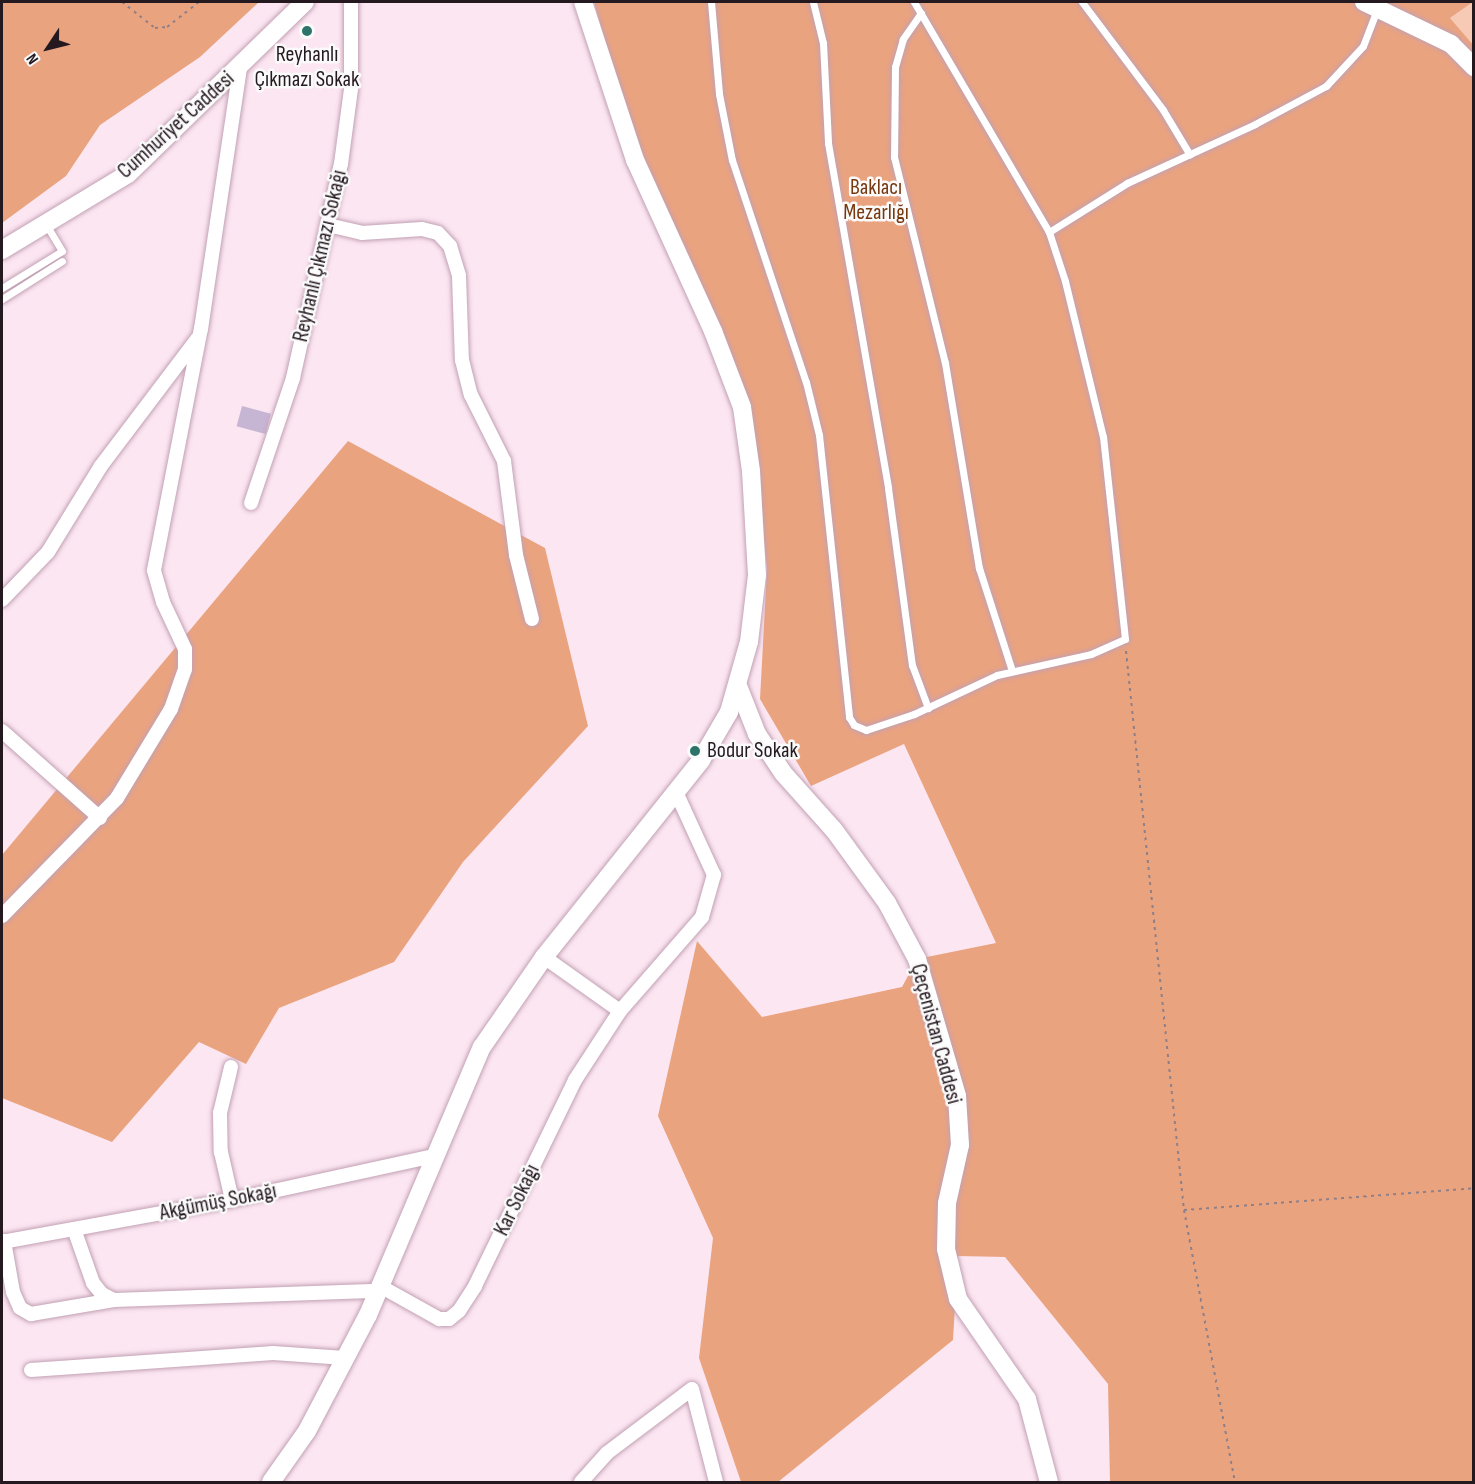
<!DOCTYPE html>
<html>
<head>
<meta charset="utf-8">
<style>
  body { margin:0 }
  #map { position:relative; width:1475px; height:1484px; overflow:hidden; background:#fce6f2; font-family:"Sofia Sans Condensed",sans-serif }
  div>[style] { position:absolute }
  .green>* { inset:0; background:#f6cab5 }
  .forest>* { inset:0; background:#eaa37f }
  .building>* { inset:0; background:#c7b5d4; transform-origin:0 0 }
  .path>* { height:2px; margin-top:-1px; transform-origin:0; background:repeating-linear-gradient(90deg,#8f7f88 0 3px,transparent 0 7.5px) }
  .roads { filter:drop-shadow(0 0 2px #c2a1b3) drop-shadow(0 0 2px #c2a1b3) }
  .lane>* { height:7px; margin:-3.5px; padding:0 3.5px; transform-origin:3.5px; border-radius:3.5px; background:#fff }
  .street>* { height:14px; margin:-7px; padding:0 7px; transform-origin:7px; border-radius:7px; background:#fff }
  .secondary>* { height:18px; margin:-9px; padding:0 9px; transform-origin:9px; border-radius:9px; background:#fff }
  .dots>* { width:16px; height:16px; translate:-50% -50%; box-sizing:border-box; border:3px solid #fafafa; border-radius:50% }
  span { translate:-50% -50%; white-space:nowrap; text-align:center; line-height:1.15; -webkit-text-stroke:5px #fafafa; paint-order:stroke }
  .poi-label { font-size:22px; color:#251920 }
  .left { translate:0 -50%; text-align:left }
  .street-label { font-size:22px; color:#251920 }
  .park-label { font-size:22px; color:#77370f }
  .frame { position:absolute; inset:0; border:3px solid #251920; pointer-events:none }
  .north { position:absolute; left:18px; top:18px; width:60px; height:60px; -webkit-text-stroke:4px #fafafa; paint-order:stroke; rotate:235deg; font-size:16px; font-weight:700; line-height:24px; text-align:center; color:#251920 }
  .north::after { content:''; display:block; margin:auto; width:21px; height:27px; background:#251920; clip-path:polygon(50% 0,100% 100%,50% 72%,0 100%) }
</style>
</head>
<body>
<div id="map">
  <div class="green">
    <div style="clip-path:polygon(1473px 2px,1473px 46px,1450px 18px)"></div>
  </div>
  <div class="forest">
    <div style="clip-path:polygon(2px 2px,259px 2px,200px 57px,100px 125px,66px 176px,2px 223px)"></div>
    <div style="clip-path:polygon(594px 2px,1473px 2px,1450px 18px,1474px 46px,1473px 1482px,1110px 1482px,1108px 1384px,1005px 1257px,958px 1256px,953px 1340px,778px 1482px,741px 1482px,699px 1358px,713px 1238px,658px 1116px,697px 941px,762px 1017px,902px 987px,917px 959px,996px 943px,904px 744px,811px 786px,760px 699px,767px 569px,749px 399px,637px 154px)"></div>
    <div style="clip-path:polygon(348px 441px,545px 548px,588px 726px,463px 862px,394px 962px,279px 1008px,246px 1064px,199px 1042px,112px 1142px,2px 1098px,2px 855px)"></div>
  </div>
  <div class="building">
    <div style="left:242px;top:406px;width:30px;height:21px;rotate:15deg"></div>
  </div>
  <div class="path">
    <div style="left:122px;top:2px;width:42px;rotate:38.2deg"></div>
    <div style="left:155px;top:28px;width:12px;rotate:-5deg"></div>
    <div style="left:167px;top:27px;width:41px;rotate:-38deg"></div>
    <div style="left:1126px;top:651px;width:562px;rotate:84.08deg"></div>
    <div style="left:1184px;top:1210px;width:277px;rotate:79.4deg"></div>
    <div style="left:1184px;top:1210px;width:291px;rotate:-4.3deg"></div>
  </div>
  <div class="roads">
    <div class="lane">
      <div style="left:711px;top:2px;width:92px;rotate:85deg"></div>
      <div style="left:719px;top:94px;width:67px;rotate:78.9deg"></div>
      <div style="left:732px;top:160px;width:234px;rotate:71.6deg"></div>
      <div style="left:806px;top:382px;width:55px;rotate:76.2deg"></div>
      <div style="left:819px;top:435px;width:284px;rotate:83.9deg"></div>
      <div style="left:849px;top:717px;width:9px;rotate:58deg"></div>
      <div style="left:854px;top:725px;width:13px;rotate:23deg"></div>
      <div style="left:866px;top:730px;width:51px;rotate:-18.4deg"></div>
      <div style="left:914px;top:714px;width:92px;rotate:-25.2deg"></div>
      <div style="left:997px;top:675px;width:96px;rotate:-12.6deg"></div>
      <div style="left:1091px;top:654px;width:37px;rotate:-24deg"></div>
      <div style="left:1125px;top:639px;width:203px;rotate:-96.2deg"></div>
      <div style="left:1103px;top:437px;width:161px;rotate:-103.7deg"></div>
      <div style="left:1065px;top:281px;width:52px;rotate:-108.1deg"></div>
      <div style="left:1049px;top:232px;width:267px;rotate:-120.4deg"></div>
      <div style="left:813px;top:2px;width:42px;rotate:76.3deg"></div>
      <div style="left:823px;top:43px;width:100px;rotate:87.1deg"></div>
      <div style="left:828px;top:143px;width:350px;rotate:80.1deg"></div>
      <div style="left:888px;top:488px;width:179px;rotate:82.3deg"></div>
      <div style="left:912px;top:665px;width:46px;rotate:69.6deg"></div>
      <div style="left:1082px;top:2px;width:135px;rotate:53.1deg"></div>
      <div style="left:1163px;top:110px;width:52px;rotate:59deg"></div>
      <div style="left:921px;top:13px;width:32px;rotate:125deg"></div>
      <div style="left:903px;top:39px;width:29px;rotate:106deg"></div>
      <div style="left:895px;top:67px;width:90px;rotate:90.6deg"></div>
      <div style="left:894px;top:157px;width:212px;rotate:76.1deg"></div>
      <div style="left:945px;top:363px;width:208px;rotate:80.6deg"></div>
      <div style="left:979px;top:568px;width:108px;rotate:72.2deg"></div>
      <div style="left:1049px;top:232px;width:92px;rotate:-32.1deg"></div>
      <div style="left:1127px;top:183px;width:141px;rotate:-24.7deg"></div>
      <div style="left:1255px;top:124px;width:81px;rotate:-28.2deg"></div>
      <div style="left:1326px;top:86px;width:54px;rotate:-47.2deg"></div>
      <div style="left:1363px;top:46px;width:39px;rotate:-69deg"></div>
      <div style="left:2px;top:288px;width:70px;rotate:-31.7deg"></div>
      <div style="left:62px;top:251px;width:29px;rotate:-121deg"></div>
      <div style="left:2px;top:299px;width:71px;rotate:-32.3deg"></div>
    </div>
    <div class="street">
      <div style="left:328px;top:225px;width:35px;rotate:13deg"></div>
      <div style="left:362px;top:233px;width:60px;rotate:-3.8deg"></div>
      <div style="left:422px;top:229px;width:16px;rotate:14deg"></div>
      <div style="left:438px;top:233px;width:18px;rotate:47deg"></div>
      <div style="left:450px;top:246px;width:31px;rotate:73deg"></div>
      <div style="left:459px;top:276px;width:84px;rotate:88deg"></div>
      <div style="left:462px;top:360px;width:36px;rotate:76deg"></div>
      <div style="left:471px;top:395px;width:74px;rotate:63.4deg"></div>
      <div style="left:504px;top:461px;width:95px;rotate:82.7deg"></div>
      <div style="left:516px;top:555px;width:66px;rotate:76deg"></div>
      <div style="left:251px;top:503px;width:132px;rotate:-71.4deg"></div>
      <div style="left:293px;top:378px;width:219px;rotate:-77.4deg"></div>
      <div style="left:341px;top:164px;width:76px;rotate:-82.4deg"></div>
      <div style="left:351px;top:89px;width:87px;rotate:-90deg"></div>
      <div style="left:2px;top:600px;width:66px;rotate:-46.2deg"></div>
      <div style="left:48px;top:552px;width:101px;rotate:-58.4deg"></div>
      <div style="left:101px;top:466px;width:159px;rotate:-52.9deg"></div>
      <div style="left:2px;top:731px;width:131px;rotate:41.6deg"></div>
      <div style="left:2px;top:916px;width:165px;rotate:-45.7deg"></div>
      <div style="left:117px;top:798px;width:104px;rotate:-58.8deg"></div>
      <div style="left:171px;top:709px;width:42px;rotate:-70.7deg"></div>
      <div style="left:185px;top:669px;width:20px;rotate:-90deg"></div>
      <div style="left:185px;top:649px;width:52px;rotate:-115.1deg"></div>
      <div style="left:163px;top:602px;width:33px;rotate:-106deg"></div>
      <div style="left:154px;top:570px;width:246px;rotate:-79deg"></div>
      <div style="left:201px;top:329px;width:265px;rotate:-81.5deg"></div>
      <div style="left:544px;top:957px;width:93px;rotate:35.4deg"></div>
      <div style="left:620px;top:1011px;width:125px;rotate:-48.9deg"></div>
      <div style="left:702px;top:917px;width:44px;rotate:-74.1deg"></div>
      <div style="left:714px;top:875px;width:91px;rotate:-114.6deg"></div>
      <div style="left:231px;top:1067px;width:47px;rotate:103.4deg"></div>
      <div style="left:220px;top:1113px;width:39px;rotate:89deg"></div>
      <div style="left:221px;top:1152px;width:49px;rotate:77.1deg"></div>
      <div style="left:74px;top:1229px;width:57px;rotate:70.6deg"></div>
      <div style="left:93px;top:1283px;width:14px;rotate:51deg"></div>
      <div style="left:102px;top:1294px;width:13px;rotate:27deg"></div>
      <div style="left:114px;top:1300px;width:264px;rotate:-2deg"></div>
      <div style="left:4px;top:1241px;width:52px;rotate:80deg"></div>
      <div style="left:13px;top:1292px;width:17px;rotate:66deg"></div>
      <div style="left:20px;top:1308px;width:13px;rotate:29deg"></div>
      <div style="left:31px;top:1314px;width:84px;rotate:-9.6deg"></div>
      <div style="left:2px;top:1242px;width:234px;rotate:-10.3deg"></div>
      <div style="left:232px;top:1200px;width:206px;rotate:-12.3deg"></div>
      <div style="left:380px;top:1286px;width:68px;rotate:29.2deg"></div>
      <div style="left:439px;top:1319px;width:10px"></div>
      <div style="left:449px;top:1319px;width:13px;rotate:-39deg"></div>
      <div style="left:459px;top:1311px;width:30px;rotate:-57deg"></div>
      <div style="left:475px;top:1286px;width:229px;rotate:-64.1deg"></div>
      <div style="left:575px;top:1080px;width:82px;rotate:-56.9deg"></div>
      <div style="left:31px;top:1370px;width:243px;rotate:-4deg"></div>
      <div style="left:273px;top:1353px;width:72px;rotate:4deg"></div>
      <div style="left:581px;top:1482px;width:39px;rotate:-48deg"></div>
      <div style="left:607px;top:1453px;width:106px;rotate:-37deg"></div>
      <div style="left:692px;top:1389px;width:96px;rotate:75.5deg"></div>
    </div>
    <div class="secondary">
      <div style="left:1364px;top:2px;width:97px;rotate:25.8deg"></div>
      <div style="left:1451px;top:44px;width:33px;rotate:45deg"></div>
      <div style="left:2px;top:250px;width:147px;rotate:-31.1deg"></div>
      <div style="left:128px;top:174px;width:247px;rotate:-44.2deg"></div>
      <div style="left:738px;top:686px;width:52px;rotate:68.4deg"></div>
      <div style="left:757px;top:734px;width:47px;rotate:56.3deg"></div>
      <div style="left:783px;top:773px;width:76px;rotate:48.2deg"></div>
      <div style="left:834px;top:830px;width:90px;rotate:54deg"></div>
      <div style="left:887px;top:903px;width:64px;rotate:61.8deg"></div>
      <div style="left:917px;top:959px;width:143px;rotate:73.7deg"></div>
      <div style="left:957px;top:1096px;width:49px;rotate:86.5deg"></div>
      <div style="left:960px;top:1145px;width:59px;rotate:102.6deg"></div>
      <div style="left:947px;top:1203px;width:46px;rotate:91.2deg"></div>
      <div style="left:946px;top:1249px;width:51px;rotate:76.5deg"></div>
      <div style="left:958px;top:1299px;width:121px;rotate:55.4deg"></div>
      <div style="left:1027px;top:1399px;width:86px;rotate:75.2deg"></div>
      <div style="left:271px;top:1482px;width:62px;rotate:-54.8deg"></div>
      <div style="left:307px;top:1431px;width:131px;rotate:-62.3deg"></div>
      <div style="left:368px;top:1315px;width:291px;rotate:-67deg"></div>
      <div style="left:482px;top:1047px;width:109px;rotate:-55.4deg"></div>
      <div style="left:544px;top:957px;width:252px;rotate:-51.4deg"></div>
      <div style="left:701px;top:760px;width:56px;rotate:-59.7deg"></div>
      <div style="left:729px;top:712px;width:73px;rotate:-74.1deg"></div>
      <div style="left:749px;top:642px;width:67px;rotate:-83.2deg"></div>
      <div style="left:757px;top:575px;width:104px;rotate:-93.3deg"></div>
      <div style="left:751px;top:471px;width:65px;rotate:-98deg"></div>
      <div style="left:742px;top:407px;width:81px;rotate:-110.9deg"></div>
      <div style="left:713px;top:331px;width:188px;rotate:-114.5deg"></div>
      <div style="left:635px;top:160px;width:166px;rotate:-108.2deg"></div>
    </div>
  </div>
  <div class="dots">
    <div style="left:307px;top:31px;background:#2d7369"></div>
    <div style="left:695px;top:751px;background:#2d7369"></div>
  </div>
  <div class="poi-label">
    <span style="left:307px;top:67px">Reyhanlı<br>Çıkmazı Sokak</span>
    <span class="left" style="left:707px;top:751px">Bodur Sokak</span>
  </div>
  <div class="street-label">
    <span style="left:176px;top:125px;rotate:-42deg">Cumhuriyet Caddesi</span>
    <span style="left:320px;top:256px;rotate:-77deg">Reyhanlı Çıkmazı Sokağı</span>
    <span style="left:936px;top:1034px;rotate:75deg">Çeçenistan Caddesi</span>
    <span style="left:517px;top:1200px;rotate:-64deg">Kar Sokağı</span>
    <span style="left:218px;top:1202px;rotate:-11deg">Akgümüş Sokağı</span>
  </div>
  <div class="park-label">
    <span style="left:876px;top:200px">Baklacı<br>Mezarlığı</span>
  </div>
  <div class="frame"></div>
  <div class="north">N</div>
</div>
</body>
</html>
